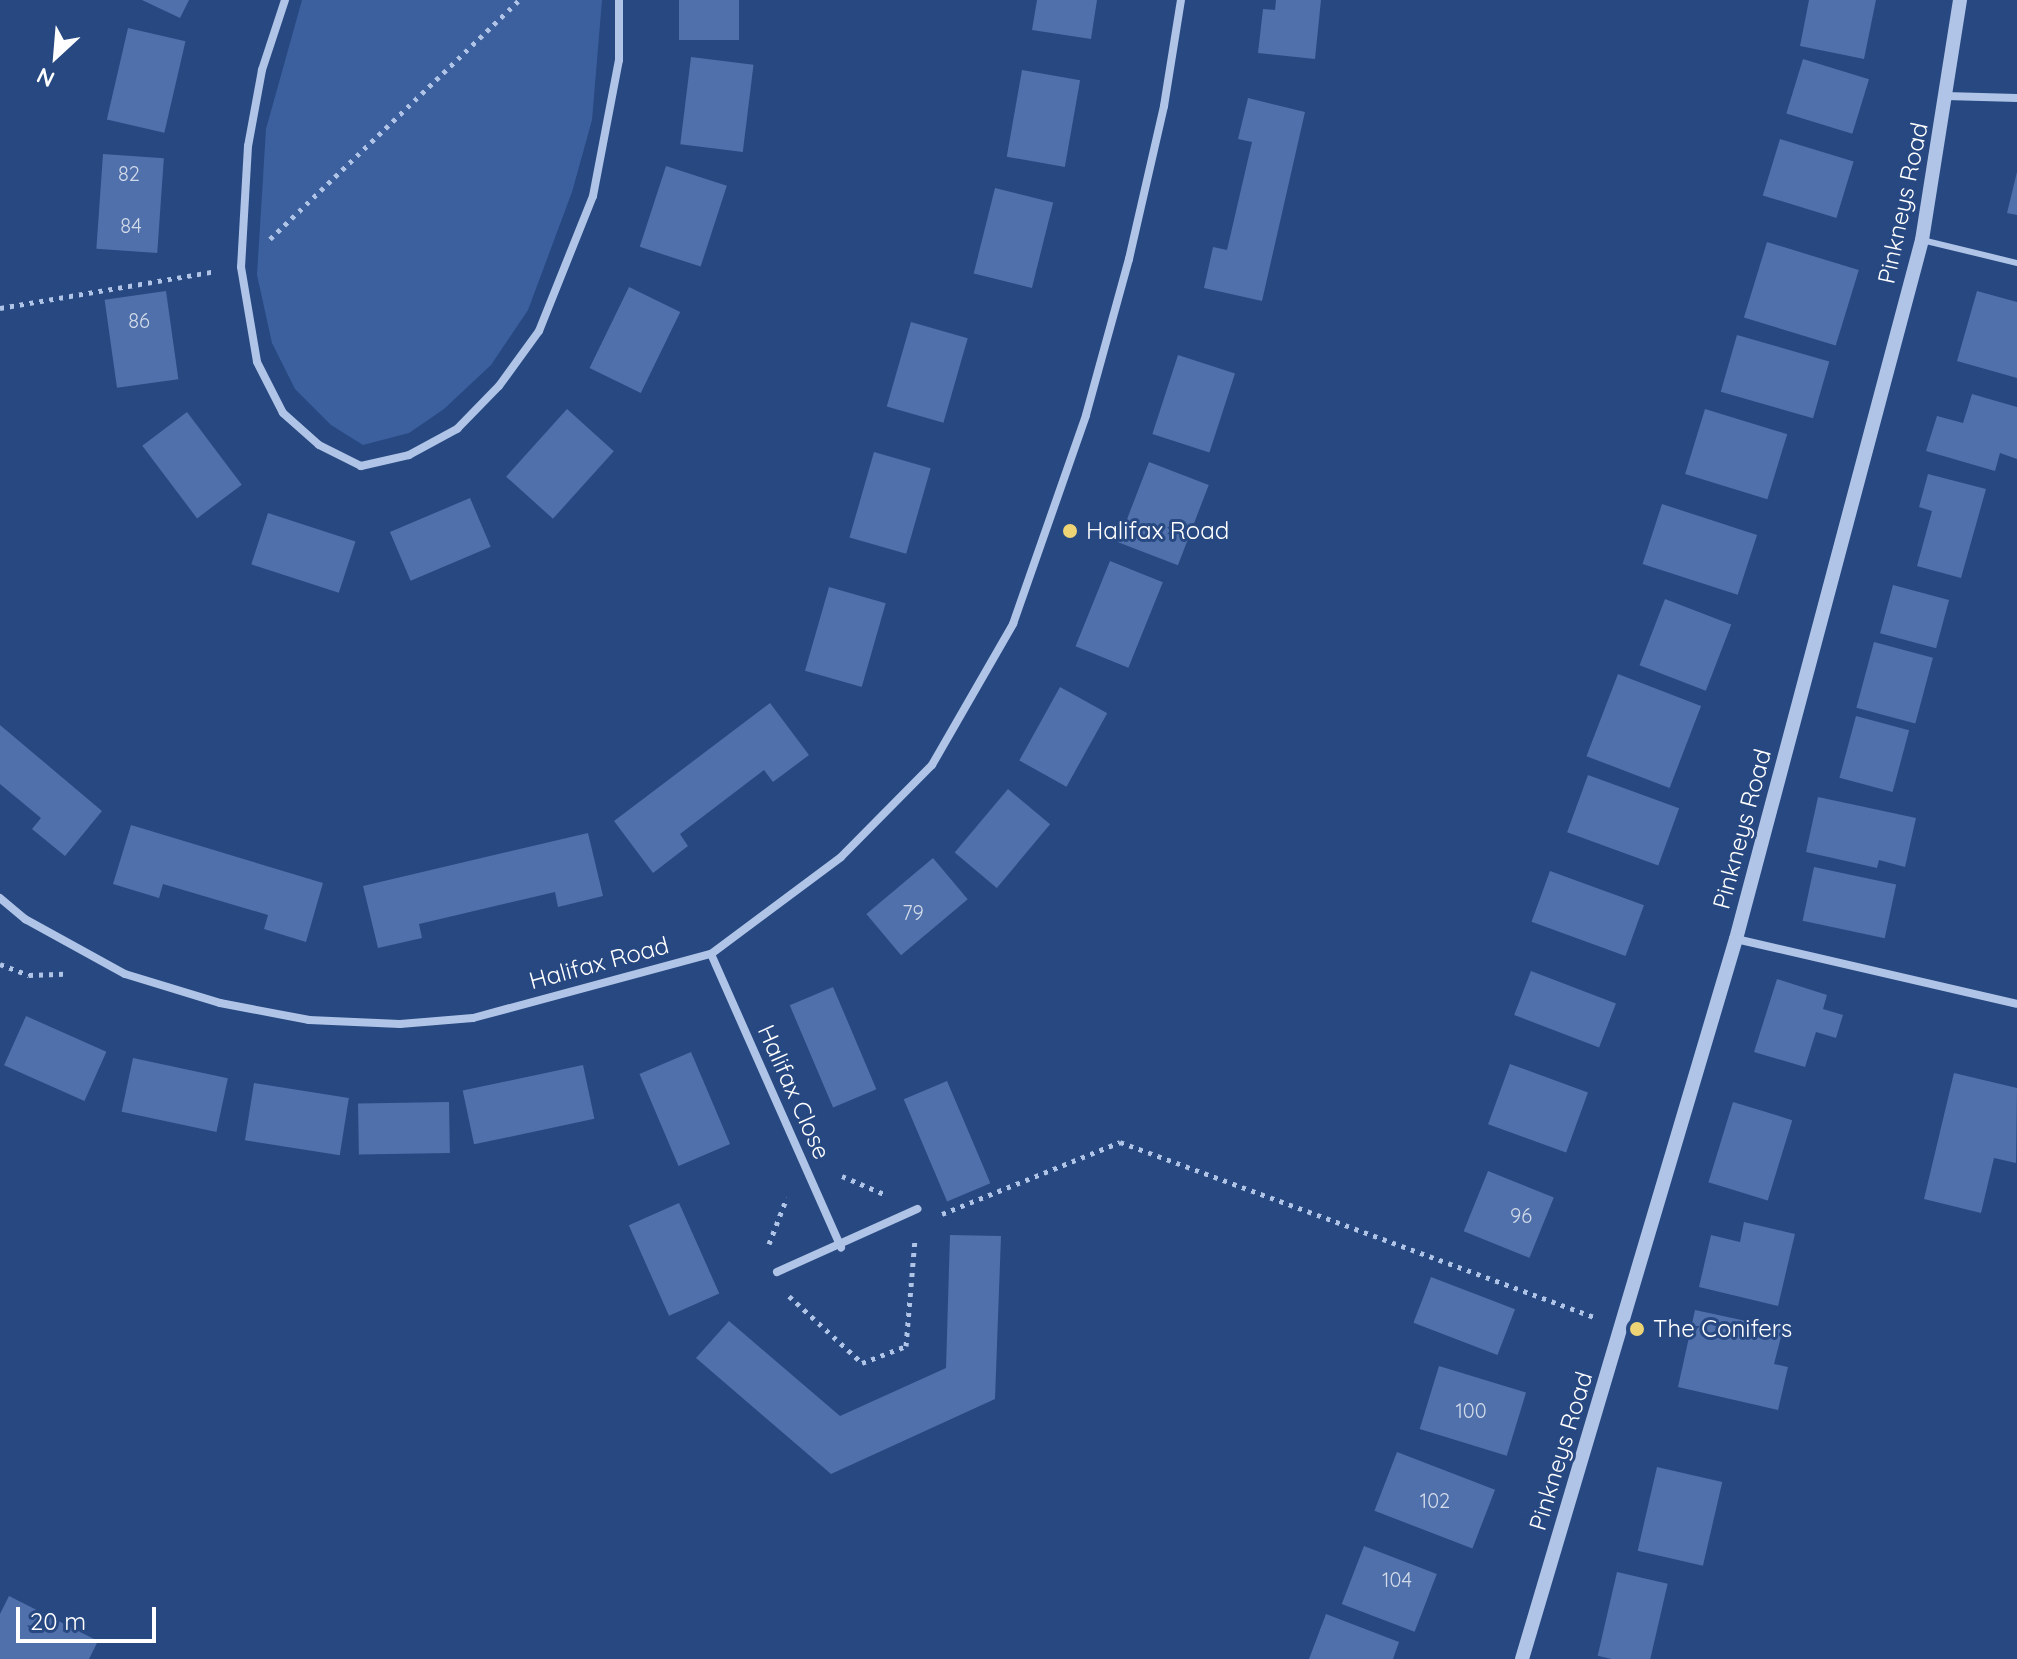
<!DOCTYPE html>
<html>
<head>
<meta charset="utf-8">
<style>
  body { margin:0 }
  #map { position:relative; width:2017px; height:1659px; overflow:hidden; background:#274881; font-family:Quicksand,sans-serif }
  div>[style] { position:absolute }
  .green>* { inset:0; background:#3c609e }
  .building>* { inset:0; background:#4f70aa; transform-origin:0 0 }
  .path>* { height:5px; margin-top:-2.5px; transform-origin:0; background:repeating-linear-gradient(90deg,#afc4e6 0 4px,transparent 0 10px) }
  .service>* { height:6px; margin:-3px; padding:0 3px; transform-origin:3px; border-radius:3px; background:#afc4e6 }
  .minor>* { height:8px; margin:-4px; padding:0 4px; transform-origin:4px; border-radius:4px; background:#afc4e6 }
  .tertiary>* { height:14px; margin:-7px; padding:0 7px; transform-origin:7px; border-radius:7px; background:#afc4e6 }
  .dots>* { width:22px; height:22px; translate:-50% -50%; box-sizing:border-box; border:4px solid #274881; border-radius:50% }
  span { translate:-50% -50%; white-space:nowrap; text-align:center; line-height:1.15; -webkit-text-stroke:6px #274881; paint-order:stroke }
  .number-label { font-size:20px; color:#d3dbea }
  .number-label span { -webkit-text-stroke-width:0 }
  .street-label { font-size:24px; color:#fff }
  .poi-label { font-size:24px; color:#fff }
  .left { translate:0 -50%; text-align:left }
  .north { position:absolute; left:16px; top:16px; width:80px; height:80px; -webkit-text-stroke:6px #274881; paint-order:stroke; rotate:206deg; font-size:22px; font-weight:700; line-height:32px; text-align:center; color:#fff }
  .north::after { content:''; display:block; margin:auto; width:28px; height:36px; background:#fff; clip-path:polygon(50% 0,100% 100%,50% 72%,0 100%) }
  .scale { position:absolute; left:16px; top:1607px; width:140px; height:36px; box-sizing:border-box; border:4px solid #fff; border-top:0; padding-left:10px; font-size:24px; line-height:28px; white-space:nowrap; color:#fff; -webkit-text-stroke:6px #274881; paint-order:stroke }
</style>
</head>
<body>
<div id="map">
  <div class="green">
    <div style="clip-path:polygon(302px 0,602px 0,592px 120px,572px 192px,528px 310px,491px 365px,444px 409px,409px 433px,363px 445px,331px 425px,295px 389px,272px 343px,257px 275px,266px 129px)"></div>
  </div>
  <div class="building">
    <div style="clip-path:polygon(142px 0,189px 0,180px 18px)"></div>
    <div style="left:679px;top:0;width:60px;height:40px"></div>
    <div style="clip-path:polygon(1037px 0,1097px 0,1091px 39px,1032px 30px)"></div>
    <div style="clip-path:polygon(1276px 0,1321px 0,1315px 59px,1258px 53px,1263px 9px,1275px 10px)"></div>
    <div style="clip-path:polygon(1809px 0,1876px 0,1864px 59px,1800px 46px)"></div>
    <div style="left:128px;top:28px;width:59px;height:94px;rotate:13deg"></div>
    <div style="left:691px;top:57px;width:63px;height:88px;rotate:7deg"></div>
    <div style="left:1803px;top:59px;width:69px;height:57px;rotate:17deg"></div>
    <div style="left:1022px;top:70px;width:59px;height:88px;rotate:10deg"></div>
    <div style="clip-path:polygon(1248px 98px,1305px 112px,1262px 301px,1204px 288px,1213px 247px,1227px 250px,1252px 142px,1238px 139px)"></div>
    <div style="left:1780px;top:139px;width:77px;height:59px;rotate:17deg"></div>
    <div style="left:103px;top:154px;width:61px;height:95px;rotate:4deg"></div>
    <div style="left:666px;top:166px;width:64px;height:85px;rotate:18deg"></div>
    <div style="clip-path:polygon(2017px 172px,2017px 215px,2007px 213px)"></div>
    <div style="left:995px;top:188px;width:60px;height:88px;rotate:14deg"></div>
    <div style="left:1767px;top:242px;width:96px;height:79px;rotate:17deg"></div>
    <div style="left:629px;top:287px;width:57px;height:90px;rotate:26deg"></div>
    <div style="left:166px;top:291px;width:89px;height:62px;rotate:82deg"></div>
    <div style="clip-path:polygon(1977px 291px,2017px 302px,2017px 378px,1957px 361px)"></div>
    <div style="left:911px;top:322px;width:59px;height:88px;rotate:16deg"></div>
    <div style="left:1737px;top:335px;width:96px;height:59px;rotate:16deg"></div>
    <div style="left:1178px;top:355px;width:60px;height:83px;rotate:18deg"></div>
    <div style="clip-path:polygon(1972px 394px,2017px 407px,2017px 459px,2000px 453px,1995px 471px,1926px 451px,1937px 416px,1963px 423px)"></div>
    <div style="left:567px;top:409px;width:63px;height:91px;rotate:42deg"></div>
    <div style="left:1705px;top:409px;width:86px;height:68px;rotate:17deg"></div>
    <div style="left:187px;top:412px;width:91px;height:56px;rotate:53deg"></div>
    <div style="left:874px;top:452px;width:59px;height:89px;rotate:16deg"></div>
    <div style="left:1149px;top:462px;width:64px;height:86px;rotate:21deg"></div>
    <div style="clip-path:polygon(1928px 474px,1986px 489px,1961px 578px,1917px 566px,1932px 511px,1919px 507px)"></div>
    <div style="left:470px;top:498px;width:53px;height:87px;rotate:67deg"></div>
    <div style="left:1662px;top:504px;width:100px;height:63px;rotate:18deg"></div>
    <div style="left:268px;top:513px;width:92px;height:54px;rotate:18deg"></div>
    <div style="left:1110px;top:561px;width:57px;height:92px;rotate:22deg"></div>
    <div style="left:1893px;top:585px;width:58px;height:50px;rotate:15deg"></div>
    <div style="left:829px;top:587px;width:59px;height:87px;rotate:16deg"></div>
    <div style="left:1665px;top:599px;width:71px;height:71px;rotate:21deg"></div>
    <div style="left:1874px;top:642px;width:61px;height:68px;rotate:15deg"></div>
    <div style="left:1618px;top:674px;width:89px;height:88px;rotate:21deg"></div>
    <div style="left:1060px;top:687px;width:54px;height:84px;rotate:29deg"></div>
    <div style="clip-path:polygon(770px 703px,809px 755px,773px 782px,764px 770px,680px 834px,688px 846px,653px 873px,614px 821px)"></div>
    <div style="left:1856px;top:716px;width:55px;height:64px;rotate:15deg"></div>
    <div style="clip-path:polygon(0 725px,102px 811px,65px 856px,32px 829px,41px 818px,0 784px)"></div>
    <div style="left:1588px;top:775px;width:97px;height:61px;rotate:20deg"></div>
    <div style="left:1008px;top:789px;width:55px;height:83px;rotate:40deg"></div>
    <div style="clip-path:polygon(1818px 797px,1916px 818px,1905px 867px,1879px 860px,1877px 868px,1806px 852px)"></div>
    <div style="clip-path:polygon(131px 825px,323px 883px,306px 942px,264px 929px,268px 915px,163px 884px,159px 898px,113px 884px)"></div>
    <div style="clip-path:polygon(588px 833px,603px 896px,558px 907px,555px 892px,419px 924px,422px 938px,378px 948px,363px 886px)"></div>
    <div style="left:933px;top:858px;width:54px;height:87px;rotate:50deg"></div>
    <div style="left:1814px;top:867px;width:84px;height:55px;rotate:12deg"></div>
    <div style="left:1550px;top:871px;width:100px;height:54px;rotate:20deg"></div>
    <div style="left:1531px;top:971px;width:91px;height:47px;rotate:21deg"></div>
    <div style="clip-path:polygon(1777px 979px,1827px 995px,1823px 1009px,1843px 1015px,1836px 1038px,1816px 1032px,1805px 1067px,1754px 1052px)"></div>
    <div style="left:833px;top:987px;width:111px;height:47px;rotate:67deg"></div>
    <div style="left:26px;top:1016px;width:88px;height:54px;rotate:24deg"></div>
    <div style="left:691px;top:1052px;width:100px;height:56px;rotate:67deg"></div>
    <div style="left:133px;top:1058px;width:97px;height:55px;rotate:12deg"></div>
    <div style="left:1510px;top:1064px;width:83px;height:64px;rotate:20deg"></div>
    <div style="left:583px;top:1065px;width:55px;height:123px;rotate:78deg"></div>
    <div style="clip-path:polygon(1954px 1073px,2017px 1088px,2016px 1163px,1994px 1158px,1981px 1213px,1924px 1199px)"></div>
    <div style="left:947px;top:1081px;width:111px;height:47px;rotate:67deg"></div>
    <div style="left:254px;top:1083px;width:96px;height:58px;rotate:9deg"></div>
    <div style="left:449px;top:1102px;width:51px;height:91px;rotate:89deg"></div>
    <div style="left:1733px;top:1102px;width:62px;height:84px;rotate:17deg"></div>
    <div style="left:1488px;top:1171px;width:71px;height:65px;rotate:22deg"></div>
    <div style="left:679px;top:1203px;width:99px;height:55px;rotate:66deg"></div>
    <div style="clip-path:polygon(1744px 1222px,1795px 1234px,1778px 1306px,1699px 1287px,1711px 1235px,1740px 1242px)"></div>
    <div style="clip-path:polygon(950px 1235px,1001px 1236px,995px 1399px,831px 1474px,696px 1358px,729px 1321px,840px 1416px,946px 1368px)"></div>
    <div style="left:1431px;top:1277px;width:90px;height:49px;rotate:21deg"></div>
    <div style="clip-path:polygon(1695px 1310px,1783px 1329px,1774px 1364px,1788px 1367px,1778px 1410px,1678px 1387px)"></div>
    <div style="left:1439px;top:1366px;width:91px;height:66px;rotate:17deg"></div>
    <div style="left:1397px;top:1452px;width:105px;height:63px;rotate:21deg"></div>
    <div style="left:1657px;top:1467px;width:67px;height:86px;rotate:13deg"></div>
    <div style="left:1364px;top:1546px;width:78px;height:62px;rotate:21deg"></div>
    <div style="left:1617px;top:1572px;width:52px;height:86px;rotate:13deg"></div>
    <div style="clip-path:polygon(9px 1596px,98px 1641px,89px 1659px,0 1659px,0 1614px)"></div>
    <div style="clip-path:polygon(1326px 1614px,1399px 1642px,1393px 1659px,1309px 1659px)"></div>
  </div>
  <div class="path">
    <div style="left:270px;top:239px;width:345px;rotate:-43.8deg"></div>
    <div style="left:0;top:308px;width:219px;rotate:-9.7deg"></div>
    <div style="left:0;top:964px;width:31px;rotate:21deg"></div>
    <div style="left:29px;top:975px;width:35px;rotate:-2deg"></div>
    <div style="left:842px;top:1176px;width:46px;rotate:23.2deg"></div>
    <div style="left:942px;top:1214px;width:192px;rotate:-22deg"></div>
    <div style="left:1120px;top:1142px;width:505px;rotate:20.26deg"></div>
    <div style="left:769px;top:1244px;width:50px;rotate:-69deg"></div>
    <div style="left:789px;top:1296px;width:99px;rotate:42.5deg"></div>
    <div style="left:862px;top:1363px;width:47px;rotate:-21.1deg"></div>
    <div style="left:906px;top:1346px;width:107px;rotate:-85.2deg"></div>
  </div>
  <div class="service">
    <div style="left:1922px;top:240px;width:98px;rotate:13.6deg"></div>
  </div>
  <div class="minor">
    <div style="left:285px;top:0;width:74px;rotate:108.2deg"></div>
    <div style="left:262px;top:70px;width:77px;rotate:100.4deg"></div>
    <div style="left:248px;top:146px;width:121px;rotate:93.3deg"></div>
    <div style="left:241px;top:267px;width:96px;rotate:80.4deg"></div>
    <div style="left:257px;top:362px;width:57px;rotate:63deg"></div>
    <div style="left:283px;top:413px;width:48px;rotate:41.6deg"></div>
    <div style="left:319px;top:445px;width:47px;rotate:26.6deg"></div>
    <div style="left:361px;top:466px;width:49px;rotate:-12.9deg"></div>
    <div style="left:409px;top:455px;width:55px;rotate:-28.4deg"></div>
    <div style="left:457px;top:429px;width:60px;rotate:-45.7deg"></div>
    <div style="left:499px;top:386px;width:68px;rotate:-54deg"></div>
    <div style="left:539px;top:331px;width:145px;rotate:-68.2deg"></div>
    <div style="left:593px;top:196px;width:138px;rotate:-79.2deg"></div>
    <div style="left:619px;top:60px;width:60px;rotate:-90deg"></div>
    <div style="left:1946px;top:96px;width:71px;rotate:1.6deg"></div>
    <div style="left:0;top:898px;width:33px;rotate:40deg"></div>
    <div style="left:25px;top:919px;width:114px;rotate:28.8deg"></div>
    <div style="left:125px;top:974px;width:99px;rotate:17deg"></div>
    <div style="left:220px;top:1003px;width:91px;rotate:10.8deg"></div>
    <div style="left:309px;top:1020px;width:91px;rotate:2.5deg"></div>
    <div style="left:400px;top:1024px;width:73px;rotate:-4.7deg"></div>
    <div style="left:473px;top:1018px;width:246px;rotate:-15.1deg"></div>
    <div style="left:711px;top:954px;width:162px;rotate:-36.7deg"></div>
    <div style="left:841px;top:857px;width:129px;rotate:-45.3deg"></div>
    <div style="left:932px;top:765px;width:163px;rotate:-60.1deg"></div>
    <div style="left:1013px;top:624px;width:221px;rotate:-70.7deg"></div>
    <div style="left:1086px;top:415px;width:162px;rotate:-74.6deg"></div>
    <div style="left:1129px;top:259px;width:157px;rotate:-77.1deg"></div>
    <div style="left:1164px;top:106px;width:107px;rotate:-80.9deg"></div>
    <div style="left:1736px;top:939px;width:288px;rotate:13deg"></div>
    <div style="left:711px;top:954px;width:321px;rotate:66.1deg"></div>
    <div style="left:777px;top:1272px;width:154px;rotate:-24.2deg"></div>
  </div>
  <div class="tertiary">
    <div style="left:1522px;top:1659px;width:751px;rotate:-73.45deg"></div>
    <div style="left:1736px;top:939px;width:723px;rotate:-75.1deg"></div>
    <div style="left:1922px;top:240px;width:243px;rotate:-81deg"></div>
  </div>
  <div class="dots">
    <div style="left:1070px;top:531px;background:#eed474"></div>
    <div style="left:1637px;top:1329px;background:#eed474"></div>
  </div>
  <div class="number-label">
    <span style="left:129px;top:173px">82</span>
    <span style="left:131px;top:225px">84</span>
    <span style="left:139px;top:320px">86</span>
    <span style="left:913px;top:912px">79</span>
    <span style="left:1521px;top:1215px">96</span>
    <span style="left:1471px;top:1410px">100</span>
    <span style="left:1435px;top:1500px">102</span>
    <span style="left:1397px;top:1579px">104</span>
  </div>
  <div class="street-label">
    <span style="left:1903px;top:203px;rotate:-78deg">Pinkneys Road</span>
    <span style="left:1742px;top:829px;rotate:-75deg">Pinkneys Road</span>
    <span style="left:599px;top:963px;rotate:-15deg">Halifax Road</span>
    <span style="left:794px;top:1092px;rotate:66deg">Halifax Close</span>
    <span style="left:1561px;top:1451px;rotate:-73deg">Pinkneys Road</span>
  </div>
  <div class="poi-label">
    <span class="left" style="left:1086px;top:531px">Halifax Road</span>
    <span class="left" style="left:1653px;top:1329px">The Conifers</span>
  </div>
  <div class="north">N</div>
  <div class="scale">20 m</div>
</div>
</body>
</html>
